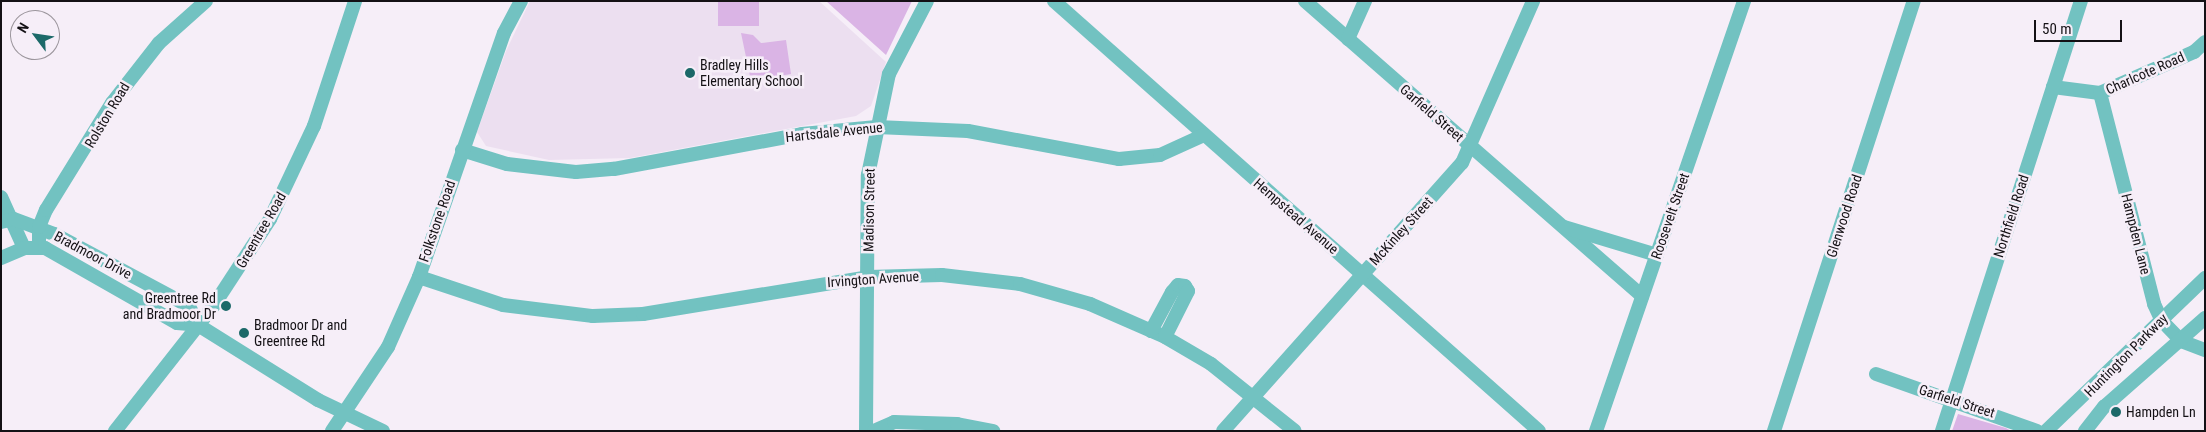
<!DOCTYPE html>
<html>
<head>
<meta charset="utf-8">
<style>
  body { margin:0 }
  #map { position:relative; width:2206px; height:432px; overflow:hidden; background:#f6eef8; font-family:"Roboto Condensed",sans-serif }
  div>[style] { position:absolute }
  .built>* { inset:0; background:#ecdff0 }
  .green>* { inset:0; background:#dab4e5; transform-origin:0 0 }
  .minor>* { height:14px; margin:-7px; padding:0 7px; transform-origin:7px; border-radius:7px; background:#72c2c1 }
  .dots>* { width:14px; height:14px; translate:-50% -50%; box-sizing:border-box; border:2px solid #f6eef8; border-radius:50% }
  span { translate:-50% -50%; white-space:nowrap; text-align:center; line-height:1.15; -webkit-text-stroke:5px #f6eef8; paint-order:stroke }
  .poi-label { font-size:14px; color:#141115 }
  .left { translate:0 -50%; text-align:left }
  .right { translate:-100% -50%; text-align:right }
  .street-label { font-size:14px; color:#141115 }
  .frame { position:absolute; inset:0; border:2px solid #141115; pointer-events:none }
  .north { position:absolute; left:10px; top:10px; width:50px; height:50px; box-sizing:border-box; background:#f6eef8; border:1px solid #9c969d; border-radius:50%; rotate:301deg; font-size:14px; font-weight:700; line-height:20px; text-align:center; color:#141115 }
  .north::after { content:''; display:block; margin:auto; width:18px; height:22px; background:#1c6969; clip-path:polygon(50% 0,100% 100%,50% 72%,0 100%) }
  .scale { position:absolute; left:2034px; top:20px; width:88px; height:22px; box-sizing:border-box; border:2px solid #141115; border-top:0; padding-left:6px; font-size:15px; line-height:18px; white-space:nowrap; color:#141115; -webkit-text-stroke:4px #f6eef8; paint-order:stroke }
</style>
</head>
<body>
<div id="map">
  <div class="built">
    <div style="clip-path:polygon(530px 1px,819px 1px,886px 62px,871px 106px,856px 116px,630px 158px,549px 160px,486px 146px,477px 132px,506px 51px)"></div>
  </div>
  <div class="green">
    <div style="left:718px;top:1px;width:41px;height:25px"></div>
    <div style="clip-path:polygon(826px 1px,912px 1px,886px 55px)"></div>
    <div style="clip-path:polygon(741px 33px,753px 35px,761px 43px,786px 40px,791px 74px,751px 81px)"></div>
    <div style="clip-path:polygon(1958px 414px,2006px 428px,2011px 431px,1952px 431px)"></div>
  </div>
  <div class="minor">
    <div style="left:1054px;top:1px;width:648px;rotate:41.56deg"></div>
    <div style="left:1305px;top:1px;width:448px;rotate:41.2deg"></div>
    <div style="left:1348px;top:39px;width:42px;rotate:-65.9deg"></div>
    <div style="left:2053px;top:87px;width:47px;rotate:7.3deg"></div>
    <div style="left:2100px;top:93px;width:103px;rotate:-23.6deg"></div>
    <div style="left:2194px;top:52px;width:15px;rotate:-42deg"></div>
    <div style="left:2100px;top:93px;width:218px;rotate:75.6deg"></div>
    <div style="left:2154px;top:304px;width:19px;rotate:65deg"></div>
    <div style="left:2162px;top:321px;width:28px;rotate:46deg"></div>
    <div style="left:2181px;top:341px;width:26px;rotate:21deg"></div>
    <div style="left:462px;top:150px;width:47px;rotate:17.3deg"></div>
    <div style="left:507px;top:164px;width:69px;rotate:6.6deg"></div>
    <div style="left:576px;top:172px;width:38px;rotate:-5deg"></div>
    <div style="left:614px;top:169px;width:191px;rotate:-10.5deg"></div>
    <div style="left:802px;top:134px;width:75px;rotate:-5.3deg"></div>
    <div style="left:877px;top:127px;width:91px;rotate:2.5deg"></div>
    <div style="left:968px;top:131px;width:154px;rotate:10.5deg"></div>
    <div style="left:1119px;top:159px;width:41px;rotate:-5.6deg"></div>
    <div style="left:1160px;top:155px;width:48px;rotate:-24.4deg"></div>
    <div style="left:1px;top:197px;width:56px;rotate:65.7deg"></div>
    <div style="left:1px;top:222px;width:13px;rotate:-13deg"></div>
    <div style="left:14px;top:219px;width:43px;rotate:20.6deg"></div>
    <div style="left:54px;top:234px;width:153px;rotate:28.1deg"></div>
    <div style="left:189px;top:306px;width:21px;rotate:65deg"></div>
    <div style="left:1564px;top:227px;width:97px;rotate:16.8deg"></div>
    <div style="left:39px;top:247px;width:20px;rotate:-90deg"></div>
    <div style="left:39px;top:227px;width:18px;rotate:-68deg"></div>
    <div style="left:46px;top:210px;width:126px;rotate:-58.3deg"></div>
    <div style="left:112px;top:103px;width:76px;rotate:-51.9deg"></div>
    <div style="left:159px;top:43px;width:63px;rotate:-41.8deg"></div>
    <div style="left:1px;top:258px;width:25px;rotate:-23deg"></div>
    <div style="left:24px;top:248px;width:21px"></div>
    <div style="left:45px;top:248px;width:152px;rotate:29.6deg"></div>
    <div style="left:177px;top:323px;width:21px;rotate:5deg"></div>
    <div style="left:198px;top:325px;width:142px;rotate:32deg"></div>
    <div style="left:318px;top:400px;width:72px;rotate:25.5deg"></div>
    <div style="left:419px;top:277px;width:89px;rotate:18.4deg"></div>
    <div style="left:503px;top:305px;width:91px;rotate:7deg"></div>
    <div style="left:593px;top:316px;width:50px;rotate:-2.3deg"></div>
    <div style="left:643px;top:314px;width:228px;rotate:-9.3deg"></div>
    <div style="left:868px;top:277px;width:74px;rotate:-1.5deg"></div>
    <div style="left:942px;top:275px;width:79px;rotate:6.6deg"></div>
    <div style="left:1020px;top:284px;width:73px;rotate:15.9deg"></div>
    <div style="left:1090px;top:304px;width:82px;rotate:23.7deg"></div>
    <div style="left:1165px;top:337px;width:53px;rotate:30.4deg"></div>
    <div style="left:1211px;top:364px;width:107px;rotate:38.6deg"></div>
    <div style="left:1151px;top:331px;width:44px;rotate:-61.7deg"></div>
    <div style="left:1172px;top:292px;width:9px;rotate:-49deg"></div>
    <div style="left:1178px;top:285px;width:7px;rotate:8deg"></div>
    <div style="left:1185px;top:286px;width:6px;rotate:59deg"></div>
    <div style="left:1188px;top:291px;width:51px;rotate:116.6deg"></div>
    <div style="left:1876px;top:374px;width:171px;rotate:19.5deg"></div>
    <div style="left:115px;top:431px;width:160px;rotate:-51.8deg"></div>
    <div style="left:214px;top:305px;width:103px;rotate:-56.9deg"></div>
    <div style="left:270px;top:219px;width:103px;rotate:-64.7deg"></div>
    <div style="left:314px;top:126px;width:132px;rotate:-71.8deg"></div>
    <div style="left:332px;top:431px;width:101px;rotate:-56.3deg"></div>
    <div style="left:388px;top:347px;width:77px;rotate:-66.1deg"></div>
    <div style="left:419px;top:277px;width:258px;rotate:-70.8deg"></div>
    <div style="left:504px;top:33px;width:36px;rotate:-62deg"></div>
    <div style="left:866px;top:431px;width:256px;rotate:-89.6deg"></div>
    <div style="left:868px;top:175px;width:103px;rotate:-78.3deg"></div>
    <div style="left:889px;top:74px;width:82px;rotate:-62.5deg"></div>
    <div style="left:874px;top:431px;width:22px;rotate:-24deg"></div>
    <div style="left:894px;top:422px;width:63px;rotate:1.8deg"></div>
    <div style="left:957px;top:424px;width:37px;rotate:11deg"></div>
    <div style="left:1223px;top:431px;width:359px;rotate:-48.3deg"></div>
    <div style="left:1462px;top:163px;width:177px;rotate:-66.3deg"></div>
    <div style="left:1596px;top:431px;width:455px;rotate:-71deg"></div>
    <div style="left:1774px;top:431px;width:452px;rotate:-72deg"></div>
    <div style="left:1942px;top:431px;width:452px;rotate:-72.1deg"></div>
    <div style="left:2046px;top:431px;width:221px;rotate:-43.9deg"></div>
    <div style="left:2085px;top:431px;width:31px;rotate:-52deg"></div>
    <div style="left:2104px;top:407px;width:135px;rotate:-41.4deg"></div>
  </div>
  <div class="dots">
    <div style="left:690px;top:73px;background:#1c6969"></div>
    <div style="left:226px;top:306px;background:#1c6969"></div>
    <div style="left:244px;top:333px;background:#1c6969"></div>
    <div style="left:2116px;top:412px;background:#1c6969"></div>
  </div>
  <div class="poi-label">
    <span class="left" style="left:700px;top:73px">Bradley Hills<br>Elementary School</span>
    <span class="right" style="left:216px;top:306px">Greentree Rd<br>and Bradmoor Dr</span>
    <span class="left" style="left:254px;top:333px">Bradmoor Dr and<br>Greentree Rd</span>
    <span class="left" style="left:2126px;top:412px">Hampden Ln</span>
  </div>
  <div class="street-label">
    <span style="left:2145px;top:73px;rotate:-24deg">Charlcote Road</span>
    <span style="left:1432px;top:113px;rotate:41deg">Garfield Street</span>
    <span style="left:107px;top:115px;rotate:-59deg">Rolston Road</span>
    <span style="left:834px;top:132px;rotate:-6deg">Hartsdale Avenue</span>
    <span style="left:869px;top:210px;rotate:-89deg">Madison Street</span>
    <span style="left:1296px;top:216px;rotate:41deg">Hempstead Avenue</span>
    <span style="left:1670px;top:216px;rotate:-71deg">Roosevelt Street</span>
    <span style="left:1844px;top:216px;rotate:-72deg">Glenwood Road</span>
    <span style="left:2011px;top:216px;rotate:-72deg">Northfield Road</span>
    <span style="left:437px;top:221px;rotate:-71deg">Folkstone Road</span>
    <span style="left:261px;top:230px;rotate:-60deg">Greentree Road</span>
    <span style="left:1401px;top:231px;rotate:-48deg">McKinley Street</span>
    <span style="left:2136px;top:234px;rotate:76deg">Hampden Lane</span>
    <span style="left:93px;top:255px;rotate:28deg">Bradmoor Drive</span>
    <span style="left:873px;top:279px;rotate:-4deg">Irvington Avenue</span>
    <span style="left:2126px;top:355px;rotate:-45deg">Huntington Parkway</span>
    <span style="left:1957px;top:401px;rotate:18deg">Garfield Street</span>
  </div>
  <div class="frame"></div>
  <div class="north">N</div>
  <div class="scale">50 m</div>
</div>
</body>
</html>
